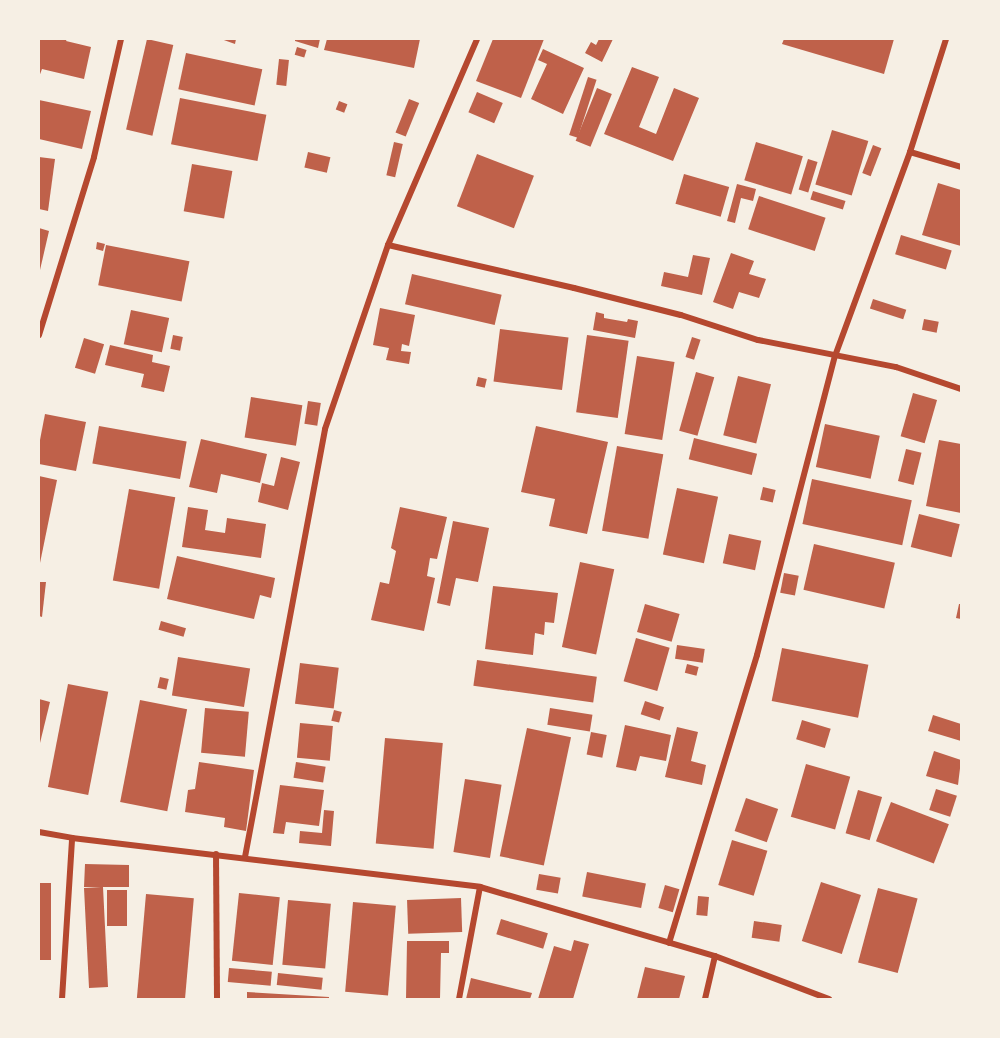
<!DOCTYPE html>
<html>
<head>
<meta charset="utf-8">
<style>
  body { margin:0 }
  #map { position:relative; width:1000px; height:1038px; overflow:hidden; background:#f6efe4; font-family:Arial,sans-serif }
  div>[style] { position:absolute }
  .building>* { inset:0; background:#bf614a; transform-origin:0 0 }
  .minor>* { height:6px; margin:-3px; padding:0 3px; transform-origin:3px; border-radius:3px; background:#b5482f }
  span { translate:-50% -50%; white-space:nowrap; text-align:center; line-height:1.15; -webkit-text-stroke:6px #f6efe4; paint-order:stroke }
  .frame { position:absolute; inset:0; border:40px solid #f6efe4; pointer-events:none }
</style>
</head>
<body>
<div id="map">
  <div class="building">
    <div style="clip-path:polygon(39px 39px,67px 39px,66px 41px,91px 47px,84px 79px,42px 69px,39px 77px)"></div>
    <div style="left:147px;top:39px;width:27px;height:93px;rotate:13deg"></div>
    <div style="clip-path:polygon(221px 39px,236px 39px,235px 44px)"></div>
    <div style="clip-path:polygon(295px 39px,320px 39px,318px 48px,295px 41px)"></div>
    <div style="clip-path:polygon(327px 39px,420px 39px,414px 68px,324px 50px)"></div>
    <div style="clip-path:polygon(493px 39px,544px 39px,521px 98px,476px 81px)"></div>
    <div style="clip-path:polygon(599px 39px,613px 39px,602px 62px,585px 53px,591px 42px,596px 45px)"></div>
    <div style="clip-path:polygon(784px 39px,894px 39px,884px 74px,782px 44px)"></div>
    <div style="left:297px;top:47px;width:10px;height:8px;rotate:17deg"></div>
    <div style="clip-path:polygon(543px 49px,584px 68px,563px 114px,531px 99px,547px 64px,538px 60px)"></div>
    <div style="left:186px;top:53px;width:78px;height:37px;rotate:12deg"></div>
    <div style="left:279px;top:59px;width:10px;height:26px;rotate:6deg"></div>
    <div style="clip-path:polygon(632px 67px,659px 77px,639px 127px,656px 134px,674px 88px,699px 98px,673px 161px,604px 134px)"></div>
    <div style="left:588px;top:77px;width:9px;height:61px;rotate:18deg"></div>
    <div style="left:597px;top:88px;width:16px;height:57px;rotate:22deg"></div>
    <div style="left:477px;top:92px;width:28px;height:22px;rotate:23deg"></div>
    <div style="left:180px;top:98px;width:88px;height:47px;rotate:11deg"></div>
    <div style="left:409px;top:99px;width:11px;height:36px;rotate:22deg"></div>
    <div style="clip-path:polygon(39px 100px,91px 111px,82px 149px,39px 139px)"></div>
    <div style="left:339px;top:101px;width:9px;height:9px;rotate:21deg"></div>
    <div style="left:832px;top:130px;width:38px;height:57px;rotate:17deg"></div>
    <div style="left:394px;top:142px;width:9px;height:34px;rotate:13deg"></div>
    <div style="left:756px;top:142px;width:49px;height:40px;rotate:17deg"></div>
    <div style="left:873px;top:145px;width:9px;height:30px;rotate:21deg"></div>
    <div style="left:308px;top:152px;width:23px;height:16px;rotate:13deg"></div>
    <div style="left:477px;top:154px;width:61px;height:56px;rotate:21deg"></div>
    <div style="clip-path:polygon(39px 157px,55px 159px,48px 211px,39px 209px)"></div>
    <div style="left:808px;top:159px;width:10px;height:32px;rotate:17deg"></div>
    <div style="left:192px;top:164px;width:41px;height:48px;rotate:10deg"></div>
    <div style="left:684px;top:174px;width:47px;height:31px;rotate:16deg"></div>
    <div style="clip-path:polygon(938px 183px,961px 190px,961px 246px,922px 235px)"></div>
    <div style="clip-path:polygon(737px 184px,756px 189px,753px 201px,741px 198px,735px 223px,727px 221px)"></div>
    <div style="left:813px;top:191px;width:34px;height:9px;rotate:17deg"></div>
    <div style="left:759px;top:196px;width:70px;height:35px;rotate:18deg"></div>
    <div style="clip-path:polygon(39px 228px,49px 231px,40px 270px,39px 270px)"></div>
    <div style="left:901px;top:235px;width:53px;height:20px;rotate:17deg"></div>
    <div style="clip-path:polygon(97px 242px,105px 244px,103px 251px,96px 249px)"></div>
    <div style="left:106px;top:245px;width:85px;height:41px;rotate:11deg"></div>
    <div style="clip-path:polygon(731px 253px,754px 261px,749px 274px,766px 279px,759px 298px,739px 292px,733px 309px,713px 302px)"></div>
    <div style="clip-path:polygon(693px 255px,710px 258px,702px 295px,661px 286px,664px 272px,688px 277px)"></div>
    <div style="left:412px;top:274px;width:92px;height:31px;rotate:13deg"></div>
    <div style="left:873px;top:299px;width:35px;height:10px;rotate:18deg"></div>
    <div style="clip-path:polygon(380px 308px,415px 315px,409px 346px,402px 344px,401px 351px,411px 352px,409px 364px,386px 360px,389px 348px,373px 345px)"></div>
    <div style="left:131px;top:310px;width:39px;height:35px;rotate:12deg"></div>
    <div style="clip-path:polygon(596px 312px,604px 314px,604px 318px,627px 322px,628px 319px,638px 321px,635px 338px,593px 330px)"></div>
    <div style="left:924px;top:319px;width:15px;height:11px;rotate:11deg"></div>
    <div style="left:500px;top:329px;width:69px;height:53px;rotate:7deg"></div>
    <div style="left:173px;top:335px;width:10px;height:14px;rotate:11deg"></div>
    <div style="left:587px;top:335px;width:42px;height:78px;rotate:8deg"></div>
    <div style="left:692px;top:337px;width:9px;height:21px;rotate:18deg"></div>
    <div style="left:84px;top:338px;width:21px;height:31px;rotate:17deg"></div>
    <div style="clip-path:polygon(110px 345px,153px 355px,152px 362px,170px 366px,164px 392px,141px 387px,144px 374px,105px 365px)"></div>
    <div style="left:637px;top:356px;width:38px;height:79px;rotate:9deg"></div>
    <div style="left:696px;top:372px;width:19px;height:61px;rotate:16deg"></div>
    <div style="left:738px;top:376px;width:34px;height:61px;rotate:14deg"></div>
    <div style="left:478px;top:377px;width:9px;height:9px;rotate:13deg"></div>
    <div style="left:913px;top:393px;width:25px;height:45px;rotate:16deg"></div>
    <div style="left:251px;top:397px;width:52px;height:41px;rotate:9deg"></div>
    <div style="left:308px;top:401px;width:13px;height:23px;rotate:9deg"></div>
    <div style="clip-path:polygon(45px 414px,86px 422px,76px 471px,39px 464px,39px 445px)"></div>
    <div style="left:825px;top:424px;width:56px;height:44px;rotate:12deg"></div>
    <div style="left:99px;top:426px;width:89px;height:38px;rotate:10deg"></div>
    <div style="clip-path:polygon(536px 426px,608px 442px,587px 534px,549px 526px,555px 499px,521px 492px)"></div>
    <div style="left:694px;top:438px;width:65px;height:22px;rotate:14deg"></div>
    <div style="clip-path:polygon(201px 439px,267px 454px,260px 483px,221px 474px,217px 493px,189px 487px)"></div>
    <div style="clip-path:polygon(939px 440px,961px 444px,961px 513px,926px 506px)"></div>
    <div style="left:617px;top:446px;width:47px;height:86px;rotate:10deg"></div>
    <div style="left:906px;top:449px;width:16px;height:33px;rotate:14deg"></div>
    <div style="clip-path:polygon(281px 457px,300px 462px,288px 510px,258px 502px,262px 483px,274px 486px)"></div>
    <div style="clip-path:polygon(39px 476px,57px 480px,40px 563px,39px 563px)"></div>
    <div style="left:812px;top:479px;width:102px;height:46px;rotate:12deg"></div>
    <div style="left:763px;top:487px;width:13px;height:13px;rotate:13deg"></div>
    <div style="left:677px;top:488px;width:42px;height:68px;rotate:12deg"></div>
    <div style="left:129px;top:489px;width:47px;height:93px;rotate:10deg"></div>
    <div style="clip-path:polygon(188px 507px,208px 510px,205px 530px,225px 533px,227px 518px,266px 524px,261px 558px,182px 547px)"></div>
    <div style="clip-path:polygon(400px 507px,447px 517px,437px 559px,430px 558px,427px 576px,435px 578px,424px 631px,371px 620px,380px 582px,389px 584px,396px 551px,391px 548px)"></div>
    <div style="left:919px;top:514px;width:42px;height:34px;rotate:14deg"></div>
    <div style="clip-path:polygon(453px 521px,489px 528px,478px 582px,456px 578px,450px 606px,437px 603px)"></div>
    <div style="left:729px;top:534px;width:33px;height:30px;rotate:12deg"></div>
    <div style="left:814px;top:544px;width:83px;height:47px;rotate:13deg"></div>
    <div style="clip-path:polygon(177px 556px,275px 578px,271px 598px,260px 595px,254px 619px,167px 599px)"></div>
    <div style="left:580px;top:562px;width:35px;height:87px;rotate:12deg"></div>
    <div style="left:784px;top:573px;width:15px;height:20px;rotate:11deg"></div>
    <div style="clip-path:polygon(39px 582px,46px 582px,42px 617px,39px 616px)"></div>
    <div style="clip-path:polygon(493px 586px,558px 593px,554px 623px,545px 622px,544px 635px,535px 633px,533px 655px,485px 649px)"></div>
    <div style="left:645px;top:604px;width:36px;height:29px;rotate:16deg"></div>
    <div style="clip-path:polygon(959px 604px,961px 604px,961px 619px,956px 618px)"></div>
    <div style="left:161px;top:621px;width:26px;height:9px;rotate:16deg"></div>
    <div style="left:636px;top:638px;width:35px;height:45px;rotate:16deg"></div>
    <div style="left:677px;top:645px;width:28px;height:14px;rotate:8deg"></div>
    <div style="left:782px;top:648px;width:88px;height:54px;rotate:11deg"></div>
    <div style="left:178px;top:657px;width:73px;height:39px;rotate:9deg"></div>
    <div style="left:477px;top:660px;width:121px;height:26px;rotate:8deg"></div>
    <div style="left:300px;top:663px;width:39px;height:41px;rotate:7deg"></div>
    <div style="left:687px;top:664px;width:12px;height:9px;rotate:14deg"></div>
    <div style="left:160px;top:677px;width:9px;height:11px;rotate:13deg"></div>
    <div style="left:68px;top:684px;width:41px;height:105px;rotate:11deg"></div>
    <div style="clip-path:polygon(39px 699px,50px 702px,40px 743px,39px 743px)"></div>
    <div style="left:140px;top:700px;width:48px;height:104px;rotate:11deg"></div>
    <div style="left:645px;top:701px;width:20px;height:14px;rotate:18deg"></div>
    <div style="left:205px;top:708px;width:44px;height:45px;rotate:5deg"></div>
    <div style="left:550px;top:708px;width:43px;height:17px;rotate:9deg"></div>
    <div style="left:334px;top:710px;width:8px;height:11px;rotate:14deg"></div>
    <div style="clip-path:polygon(933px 715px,961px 724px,961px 741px,928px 731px)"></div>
    <div style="left:802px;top:720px;width:30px;height:20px;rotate:17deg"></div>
    <div style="left:300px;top:723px;width:33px;height:35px;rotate:5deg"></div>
    <div style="clip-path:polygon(625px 725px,671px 735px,666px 761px,640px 756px,636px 771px,616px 767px)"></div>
    <div style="clip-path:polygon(677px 727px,698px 732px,691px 761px,706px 765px,702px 785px,665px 777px)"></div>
    <div style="left:527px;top:728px;width:45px;height:131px;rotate:12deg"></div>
    <div style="left:591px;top:732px;width:16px;height:23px;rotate:11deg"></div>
    <div style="left:385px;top:738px;width:58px;height:106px;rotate:5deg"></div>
    <div style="clip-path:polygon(934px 751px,961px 760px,958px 785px,926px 776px)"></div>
    <div style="clip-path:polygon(199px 762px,254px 770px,246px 831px,224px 827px,225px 818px,185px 812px,188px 790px,195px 789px)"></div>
    <div style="left:296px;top:762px;width:30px;height:16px;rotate:9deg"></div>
    <div style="left:806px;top:764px;width:46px;height:55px;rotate:16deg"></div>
    <div style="left:465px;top:779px;width:37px;height:74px;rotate:9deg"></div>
    <div style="clip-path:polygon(280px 785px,324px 790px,319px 826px,286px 822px,284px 834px,273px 833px)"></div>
    <div style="left:936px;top:789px;width:22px;height:22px;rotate:18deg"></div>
    <div style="left:858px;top:790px;width:25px;height:45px;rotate:16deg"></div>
    <div style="left:746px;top:798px;width:34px;height:35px;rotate:19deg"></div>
    <div style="left:891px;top:802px;width:62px;height:42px;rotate:21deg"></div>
    <div style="clip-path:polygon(324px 810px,334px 811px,331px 846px,299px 843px,300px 831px,322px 833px)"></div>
    <div style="left:732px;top:840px;width:37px;height:47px;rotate:17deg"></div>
    <div style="clip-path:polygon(85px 864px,129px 865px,129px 887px,103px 887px,108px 987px,89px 988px,84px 888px,101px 887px,84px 887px)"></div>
    <div style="left:587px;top:872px;width:60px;height:25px;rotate:11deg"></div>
    <div style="left:539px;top:874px;width:22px;height:16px;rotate:10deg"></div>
    <div style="left:821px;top:882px;width:42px;height:62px;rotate:18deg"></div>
    <div style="left:39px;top:883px;width:12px;height:77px"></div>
    <div style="left:665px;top:885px;width:15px;height:24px;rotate:16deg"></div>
    <div style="left:878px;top:888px;width:41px;height:77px;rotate:15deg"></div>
    <div style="left:127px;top:890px;width:36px;height:20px;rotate:90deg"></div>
    <div style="left:239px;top:893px;width:41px;height:68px;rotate:6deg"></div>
    <div style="left:146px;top:894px;width:48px;height:105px;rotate:5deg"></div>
    <div style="left:698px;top:896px;width:11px;height:19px;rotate:5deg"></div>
    <div style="left:461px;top:898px;width:34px;height:54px;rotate:88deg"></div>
    <div style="left:288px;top:900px;width:43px;height:65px;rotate:5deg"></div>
    <div style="left:353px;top:902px;width:43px;height:90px;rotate:5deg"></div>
    <div style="left:501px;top:919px;width:49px;height:16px;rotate:17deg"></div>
    <div style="left:754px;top:921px;width:28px;height:17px;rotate:8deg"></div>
    <div style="clip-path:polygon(574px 940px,589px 944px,573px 999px,538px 999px,554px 946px,571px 951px)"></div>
    <div style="clip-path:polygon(407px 941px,449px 941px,449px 953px,441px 953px,440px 999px,406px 999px)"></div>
    <div style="clip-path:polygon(645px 967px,685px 976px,679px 999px,637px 999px)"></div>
    <div style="left:229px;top:968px;width:43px;height:14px;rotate:5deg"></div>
    <div style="left:278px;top:973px;width:45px;height:12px;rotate:6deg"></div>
    <div style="clip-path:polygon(471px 978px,532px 993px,530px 999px,466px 999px)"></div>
    <div style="clip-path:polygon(247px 992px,329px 997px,329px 999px,247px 999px)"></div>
  </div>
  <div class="minor">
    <div style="left:910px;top:152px;width:53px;rotate:16.4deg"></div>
    <div style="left:388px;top:245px;width:191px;rotate:13deg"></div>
    <div style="left:574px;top:288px;width:110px;rotate:14.2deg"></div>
    <div style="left:681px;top:315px;width:81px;rotate:18deg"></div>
    <div style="left:758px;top:340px;width:141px;rotate:11.1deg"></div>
    <div style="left:896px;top:367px;width:69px;rotate:18.7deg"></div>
    <div style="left:39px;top:335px;width:186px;rotate:-72.8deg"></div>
    <div style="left:94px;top:157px;width:121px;rotate:-77.1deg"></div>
    <div style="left:39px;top:832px;width:34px;rotate:10deg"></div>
    <div style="left:72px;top:838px;width:411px;rotate:6.8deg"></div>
    <div style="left:480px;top:887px;width:245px;rotate:16.4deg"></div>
    <div style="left:715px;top:956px;width:122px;rotate:20.7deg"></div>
    <div style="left:216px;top:854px;width:145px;rotate:89.6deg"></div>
    <div style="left:245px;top:857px;width:435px;rotate:-79.4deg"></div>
    <div style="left:325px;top:429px;width:194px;rotate:-71.1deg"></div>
    <div style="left:388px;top:245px;width:224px;rotate:-66.6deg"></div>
    <div style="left:669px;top:943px;width:301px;rotate:-73deg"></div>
    <div style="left:757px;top:655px;width:309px;rotate:-75.4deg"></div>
    <div style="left:835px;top:356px;width:217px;rotate:-69.8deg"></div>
    <div style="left:910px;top:152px;width:119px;rotate:-72.3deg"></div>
    <div style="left:62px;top:999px;width:161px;rotate:-86.4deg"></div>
    <div style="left:459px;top:999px;width:114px;rotate:-79.4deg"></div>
    <div style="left:705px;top:999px;width:44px;rotate:-76.9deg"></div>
  </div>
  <div class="frame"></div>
</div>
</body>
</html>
